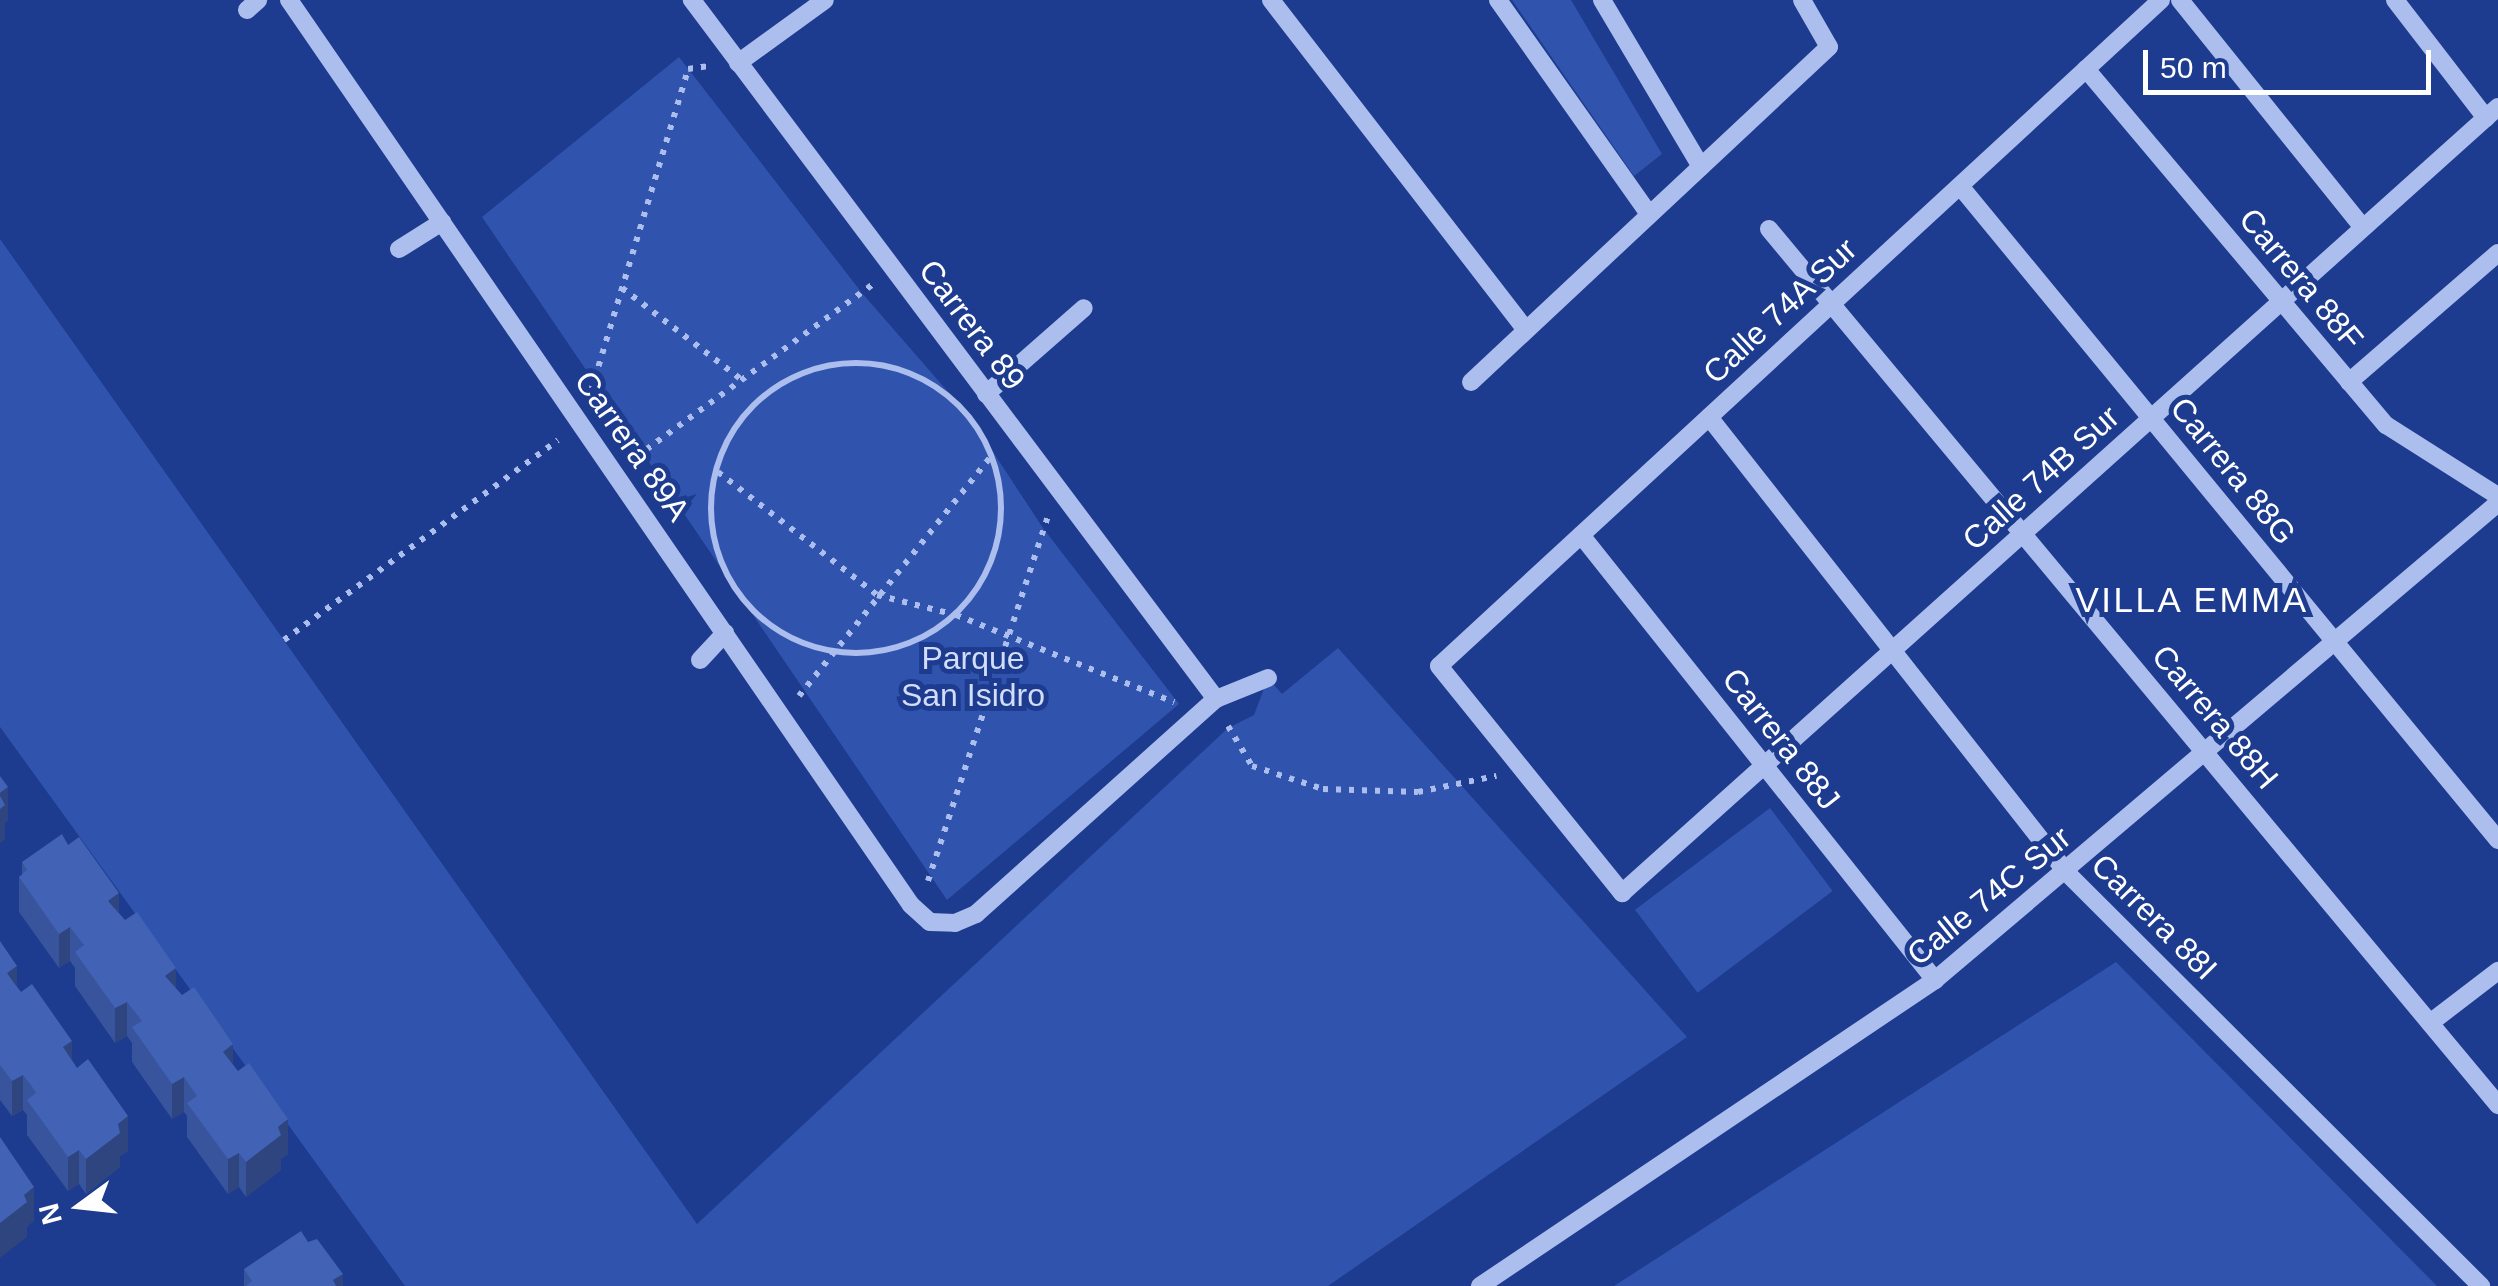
<!DOCTYPE html>
<html>
<head>
<meta charset="utf-8">
<style>
  body { margin:0 }
  #map { position:relative; width:2498px; height:1286px; overflow:hidden; background:#1d3b8f; font-family:Helvetica,sans-serif }
  div>[style] { position:absolute }
  .green>* { inset:0; background:#3053ad; transform-origin:0 0 }
  .path>* { height:6px; margin-top:-3px; transform-origin:0; background:repeating-linear-gradient(90deg,#acbeed 0 5px,transparent 0 13px) }
  .path>.ring { margin:-3px; padding:0; box-sizing:content-box; background:none; border:6px solid #acbeed; border-radius:50% }
  .minor>* { height:18px; margin:-9px; padding:0 9px; transform-origin:9px; border-radius:9px; background:#acbeed }
  .wall>* { inset:0; background:#38549c }
  .shaded-wall>* { inset:0; background:#2e457f }
  .building>* { inset:0; background:#4162b5 }
  span { translate:-50% -50%; white-space:nowrap; text-align:center; line-height:1.15; -webkit-text-stroke:10px #1d3b8f; paint-order:stroke }
  .street-label { font-size:32px; color:#fff }
  .park-label { font-size:32px; color:#d2ddfa }
  .neighbourhood-label { font-size:35px; color:#fff; letter-spacing:2.5px }
  .north { position:absolute; left:30px; top:1156px; width:100px; height:100px; -webkit-text-stroke:8px #1d3b8f; paint-order:stroke; rotate:255deg; font-size:28px; font-weight:700; line-height:40px; text-align:center; color:#fff }
  .north::after { content:''; display:block; margin:auto; width:35px; height:45px; background:#fff; clip-path:polygon(50% 0,100% 100%,50% 72%,0 100%) }
  .scale { position:absolute; left:2143px; top:50px; width:288px; height:45px; box-sizing:border-box; border:5px solid #fff; border-top:0; padding-left:12px; font-size:30px; line-height:35px; white-space:nowrap; color:#fff; -webkit-text-stroke:8px #1d3b8f; paint-order:stroke }
</style>
</head>
<body>
<div id="map">
  <div class="green">
    <div style="clip-path:polygon(1512px 0,1571px 0,1662px 154px,1634px 176px)"></div>
    <div style="clip-path:polygon(679px 57px,862px 293px,970px 417px,1043px 528px,1179px 704px,947px 900px,482px 217px)"></div>
    <div style="clip-path:polygon(0 239px,697px 1224px,1228px 728px,1254px 715px,1268px 678px,1282px 694px,1338px 648px,1687px 1037px,1328px 1286px,405px 1286px,0 727px)"></div>
    <div style="left:1770px;top:808px;width:104px;height:169px;rotate:53deg"></div>
    <div style="clip-path:polygon(2116px 962px,2437px 1286px,1614px 1286px)"></div>
  </div>
  <div class="path">
    <div style="left:622px;top:288px;width:151px;rotate:37.5deg"></div>
    <div class="ring" style="left:711px;top:363px;width:284px;height:284px"></div>
    <div style="left:591px;top:391px;width:336px;rotate:-73.2deg"></div>
    <div style="left:688px;top:69px;width:21px;rotate:-8deg"></div>
    <div style="left:636px;top:457px;width:292px;rotate:-36.1deg"></div>
    <div style="left:718px;top:472px;width:201px;rotate:37.7deg"></div>
    <div style="left:877px;top:595px;width:81px;rotate:14.2deg"></div>
    <div style="left:956px;top:615px;width:235px;rotate:21.8deg"></div>
    <div style="left:284px;top:640px;width:339px;rotate:-36.1deg"></div>
    <div style="left:799px;top:696px;width:307px;rotate:-51.3deg"></div>
    <div style="left:1228px;top:726px;width:47px;rotate:59deg"></div>
    <div style="left:1252px;top:766px;width:75px;rotate:17.9deg"></div>
    <div style="left:1323px;top:789px;width:95px;rotate:1.8deg"></div>
    <div style="left:1418px;top:792px;width:80px;rotate:-11.6deg"></div>
    <div style="left:928px;top:881px;width:382px;rotate:-71.8deg"></div>
  </div>
  <div class="minor">
    <div style="left:289px;top:0;width:1098px;rotate:55.5deg"></div>
    <div style="left:911px;top:905px;width:25px;rotate:42deg"></div>
    <div style="left:930px;top:922px;width:25px;rotate:2deg"></div>
    <div style="left:955px;top:923px;width:23px;rotate:-23deg"></div>
    <div style="left:976px;top:914px;width:322px;rotate:-41.9deg"></div>
    <div style="left:1216px;top:699px;width:874px;rotate:-126.86deg"></div>
    <div style="left:1271px;top:0;width:417px;rotate:52.3deg"></div>
    <div style="left:1498px;top:0;width:262px;rotate:54.8deg"></div>
    <div style="left:1602px;top:0;width:194px;rotate:59.3deg"></div>
    <div style="left:2161px;top:0;width:982px;rotate:137.31deg"></div>
    <div style="left:1439px;top:666px;width:292px;rotate:51.1deg"></div>
    <div style="left:1622px;top:893px;width:1177px;rotate:-41.9deg"></div>
    <div style="left:2180px;top:0;width:292px;rotate:51.2deg"></div>
    <div style="left:2395px;top:0;width:149px;rotate:52.4deg"></div>
    <div style="left:247px;top:10px;width:15px;rotate:-42deg"></div>
    <div style="left:738px;top:63px;width:107px;rotate:-35.9deg"></div>
    <div style="left:2086px;top:69px;width:466px;rotate:49.9deg"></div>
    <div style="left:2386px;top:425px;width:133px;rotate:32.4deg"></div>
    <div style="left:1960px;top:186px;width:847px;rotate:50.56deg"></div>
    <div style="left:1769px;top:229px;width:1140px;rotate:50.23deg"></div>
    <div style="left:399px;top:249px;width:51px;rotate:-32.1deg"></div>
    <div style="left:1471px;top:382px;width:490px;rotate:-43.1deg"></div>
    <div style="left:1829px;top:47px;width:54px;rotate:-119.9deg"></div>
    <div style="left:2349px;top:382px;width:197px;rotate:-40.9deg"></div>
    <div style="left:986px;top:394px;width:130px;rotate:-41.3deg"></div>
    <div style="left:1709px;top:417px;width:580px;rotate:51.86deg"></div>
    <div style="left:2067px;top:873px;width:585px;rotate:44.93deg"></div>
    <div style="left:1581px;top:535px;width:569px;rotate:51.5deg"></div>
    <div style="left:700px;top:660px;width:37px;rotate:-47deg"></div>
    <div style="left:1216px;top:699px;width:56px;rotate:-22deg"></div>
    <div style="left:2430px;top:1023px;width:86px;rotate:-37.4deg"></div>
    <div style="left:1480px;top:1286px;width:548px;rotate:-33.92deg"></div>
    <div style="left:1935px;top:980px;width:738px;rotate:-40.27deg"></div>
  </div>
  <div class="wall">
    <div style="clip-path:polygon(68px 845px,233px 1065px,288px 1154px,281px 1159px,281px 1170px,246px 1197px,239px 1187px,228px 1194px,187px 1137px,187px 1116px,184px 1112px,172px 1119px,132px 1062px,132px 1043px,127px 1036px,115px 1043px,75px 986px,75px 968px,70px 961px,59px 968px,19px 912px,19px 877px,22px 875px,22px 862px)"></div>
    <div style="clip-path:polygon(0 941px,17px 987px,72px 1060px,128px 1151px,120px 1156px,120px 1167px,86px 1194px,79px 1184px,68px 1191px,27px 1135px,27px 1115px,23px 1110px,12px 1116px,0 1100px)"></div>
    <div style="clip-path:polygon(244px 1269px,343px 1286px,244px 1286px)"></div>
  </div>
  <div class="shaded-wall">
    <div style="clip-path:polygon(8px 787px,8px 821px,5px 823px,5px 840px,0 843px,0 793px)"></div>
    <div style="clip-path:polygon(119px 893px,119px 928px,108px 901px)"></div>
    <div style="clip-path:polygon(70px 927px,70px 961px,59px 968px,59px 934px)"></div>
    <div style="clip-path:polygon(17px 966px,17px 1000px,7px 973px)"></div>
    <div style="clip-path:polygon(176px 968px,176px 1003px,165px 976px)"></div>
    <div style="clip-path:polygon(127px 1002px,127px 1036px,115px 1043px,115px 1008px)"></div>
    <div style="clip-path:polygon(72px 1041px,72px 1076px,63px 1047px)"></div>
    <div style="clip-path:polygon(233px 1044px,233px 1078px,223px 1052px)"></div>
    <div style="clip-path:polygon(23px 1075px,23px 1110px,12px 1116px,12px 1081px)"></div>
    <div style="clip-path:polygon(184px 1077px,184px 1112px,172px 1119px,172px 1084px)"></div>
    <div style="clip-path:polygon(128px 1116px,128px 1151px,120px 1156px,120px 1167px,86px 1194px,86px 1159px,118px 1124px)"></div>
    <div style="clip-path:polygon(288px 1119px,288px 1154px,281px 1159px,281px 1170px,246px 1197px,246px 1162px,278px 1127px)"></div>
    <div style="clip-path:polygon(79px 1150px,79px 1184px,68px 1191px,68px 1157px)"></div>
    <div style="clip-path:polygon(239px 1153px,239px 1187px,228px 1194px,228px 1159px)"></div>
    <div style="clip-path:polygon(34px 1187px,34px 1221px,27px 1227px,27px 1237px,0 1258px,0 1223px,24px 1195px)"></div>
    <div style="clip-path:polygon(343px 1274px,343px 1286px,333px 1286px,333px 1280px)"></div>
  </div>
  <div class="building">
    <div style="clip-path:polygon(0 776px,8px 787px,0 793px)"></div>
    <div style="clip-path:polygon(0 796px,5px 805px,0 809px)"></div>
    <div style="clip-path:polygon(62px 834px,68px 845px,79px 837px,119px 893px,108px 901px,125px 920px,137px 912px,176px 968px,165px 976px,182px 995px,194px 987px,233px 1044px,223px 1052px,238px 1071px,249px 1063px,288px 1119px,278px 1127px,281px 1135px,246px 1162px,239px 1153px,228px 1159px,187px 1103px,197px 1096px,184px 1077px,172px 1084px,132px 1027px,142px 1021px,135px 1012px,127px 1002px,115px 1008px,75px 952px,84px 945px,70px 927px,59px 934px,19px 877px,27px 870px,22px 862px)"></div>
    <div style="clip-path:polygon(0 941px,17px 966px,7px 973px,14px 983px,21px 992px,32px 984px,72px 1041px,63px 1047px,77px 1068px,88px 1059px,128px 1116px,118px 1124px,120px 1133px,86px 1159px,79px 1150px,68px 1157px,27px 1100px,36px 1093px,31px 1085px,23px 1075px,12px 1081px,0 1065px)"></div>
    <div style="clip-path:polygon(0 1137px,34px 1187px,24px 1195px,27px 1202px,0 1223px)"></div>
    <div style="clip-path:polygon(301px 1231px,308px 1242px,317px 1239px,343px 1274px,333px 1280px,336px 1286px,246px 1286px,252px 1281px,244px 1269px)"></div>
  </div>
  <div class="street-label">
    <span style="left:2301px;top:279px;rotate:50deg">Carrera 88F</span>
    <span style="left:1780px;top:311px;rotate:-43deg">Calle 74A Sur</span>
    <span style="left:972px;top:325px;rotate:53deg">Carrera 89</span>
    <span style="left:632px;top:446px;rotate:55deg">Carrera 89A</span>
    <span style="left:2233px;top:471px;rotate:51deg">Carrera 88G</span>
    <span style="left:2041px;top:478px;rotate:-42deg">Calle 74B Sur</span>
    <span style="left:2215px;top:717px;rotate:50deg">Carrera 88H</span>
    <span style="left:1781px;top:739px;rotate:52deg">Carrera 88J</span>
    <span style="left:1989px;top:896px;rotate:-39deg">Calle 74C Sur</span>
    <span style="left:2154px;top:917px;rotate:45deg">Carrera 88I</span>
  </div>
  <div class="park-label">
    <span style="left:973px;top:677px">Parque<br>San Isidro</span>
  </div>
  <div class="neighbourhood-label">
    <span style="left:2192px;top:600px">VILLA EMMA</span>
  </div>
  <div class="north">N</div>
  <div class="scale">50 m</div>
</div>
</body>
</html>
